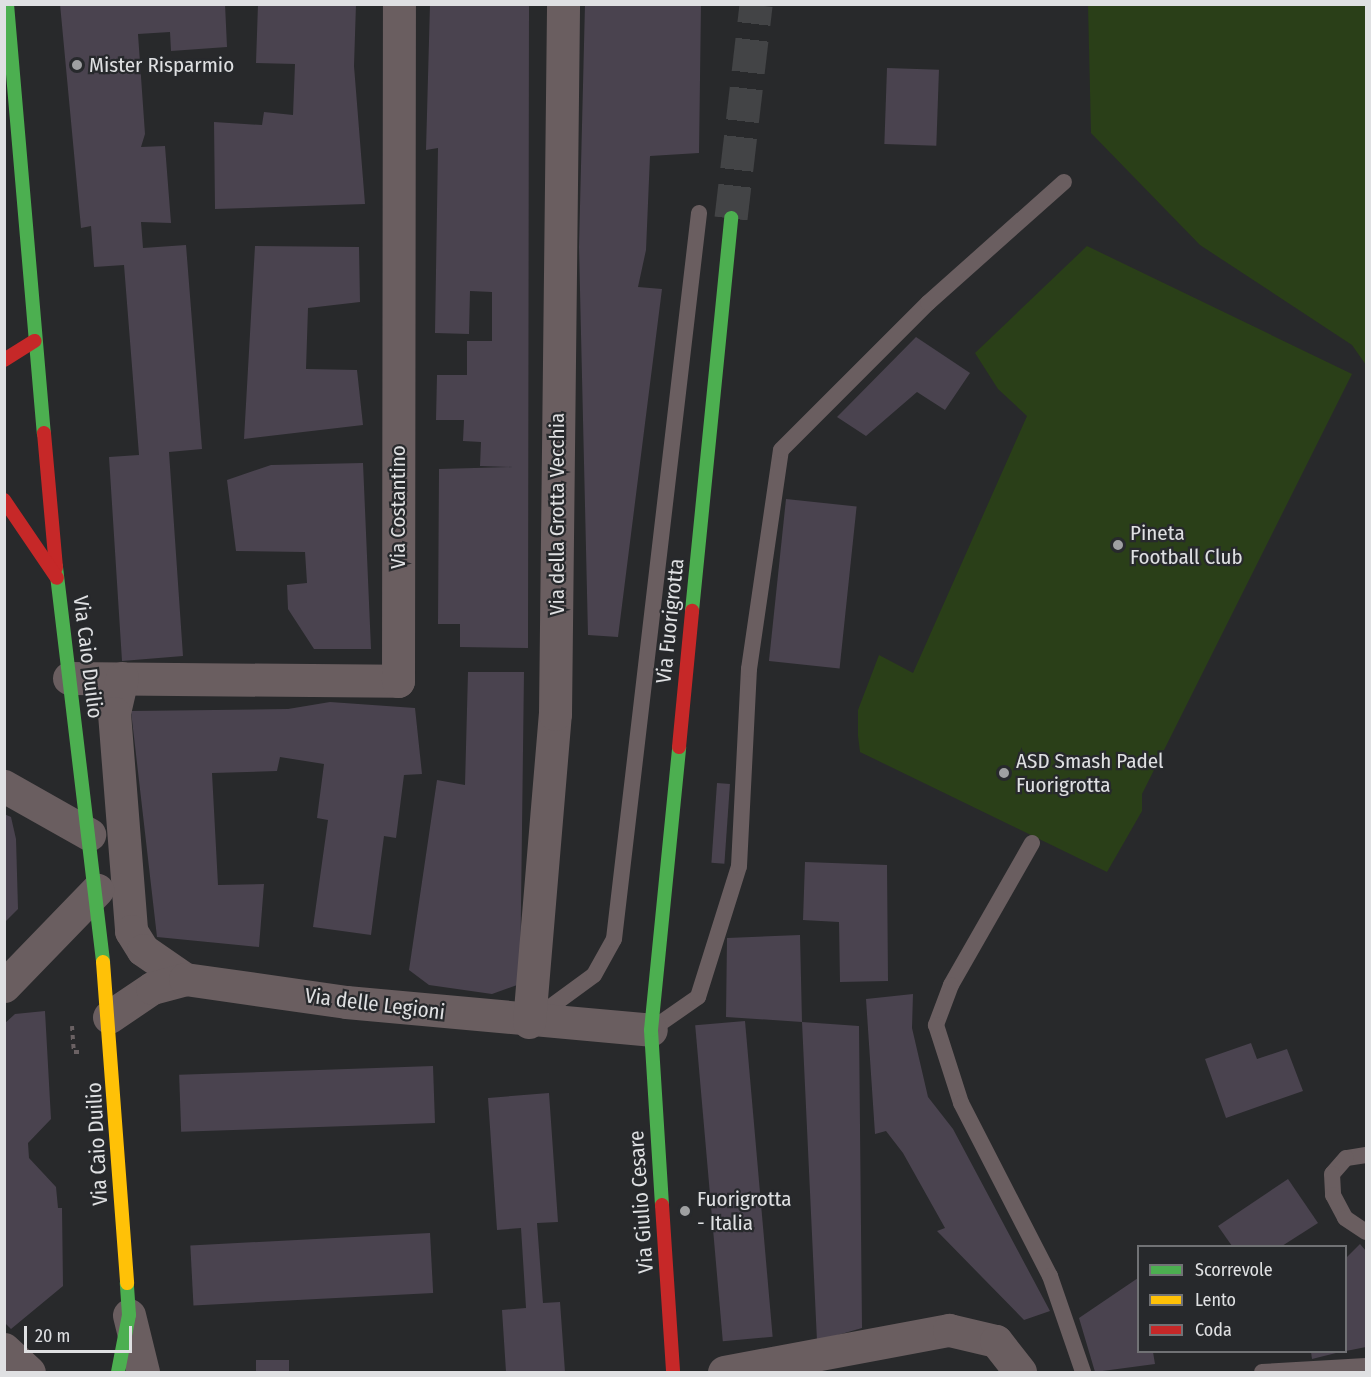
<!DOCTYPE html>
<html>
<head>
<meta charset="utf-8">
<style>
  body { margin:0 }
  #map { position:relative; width:1371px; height:1377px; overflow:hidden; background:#28292b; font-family:"Fira Sans Condensed",sans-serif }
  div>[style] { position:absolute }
  .green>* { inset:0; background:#2a3f18 }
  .building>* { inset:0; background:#4a434f; transform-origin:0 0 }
  .primary-tunnel>* { height:33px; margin-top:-16.5px; transform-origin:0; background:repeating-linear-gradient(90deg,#434446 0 33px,transparent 0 49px) }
  .path>* { height:4px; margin-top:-2px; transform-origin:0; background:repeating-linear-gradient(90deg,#6a6163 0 4.5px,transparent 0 9px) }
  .lane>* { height:16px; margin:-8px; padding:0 8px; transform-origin:8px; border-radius:8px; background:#6a5e60 }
  .street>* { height:33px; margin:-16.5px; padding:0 16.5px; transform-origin:16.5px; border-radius:16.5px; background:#6a5e60 }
  .fast>* { height:14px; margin:-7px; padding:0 7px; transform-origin:7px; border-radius:7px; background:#4caf50 }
  .slow>* { height:14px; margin:-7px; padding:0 7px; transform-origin:7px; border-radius:7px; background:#ffc107 }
  .jam>* { height:14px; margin:-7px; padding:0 7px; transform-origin:7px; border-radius:7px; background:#c62828 }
  .dots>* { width:16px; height:16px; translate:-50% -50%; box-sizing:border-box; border:3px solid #27292c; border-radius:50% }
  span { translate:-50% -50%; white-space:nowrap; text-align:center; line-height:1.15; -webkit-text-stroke:4.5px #27292c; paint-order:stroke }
  .poi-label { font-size:21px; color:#dfe0e2 }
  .left { translate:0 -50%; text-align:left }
  .street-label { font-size:21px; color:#dfe0e2 }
  .frame { position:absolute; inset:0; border:6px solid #dfe0e2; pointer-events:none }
  .legend { position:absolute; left:1137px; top:1245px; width:210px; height:108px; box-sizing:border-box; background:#27292c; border:2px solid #717275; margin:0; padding:8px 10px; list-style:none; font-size:18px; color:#dfe0e2 }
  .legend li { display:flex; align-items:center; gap:12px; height:30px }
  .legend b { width:30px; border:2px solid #717275 }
  .scale { position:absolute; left:24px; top:1326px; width:108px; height:27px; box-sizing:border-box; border:3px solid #dfe0e2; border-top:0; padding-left:8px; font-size:18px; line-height:21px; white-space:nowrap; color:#dfe0e2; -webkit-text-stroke:4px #27292c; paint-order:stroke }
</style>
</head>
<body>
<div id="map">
  <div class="green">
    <div style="clip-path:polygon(1088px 5px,1366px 5px,1366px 365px,1352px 345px,1200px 245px,1091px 133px)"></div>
    <div style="clip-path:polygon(1087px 246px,1352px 374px,1142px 794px,1142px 811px,1107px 872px,860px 752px,858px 736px,858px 710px,879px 655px,913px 673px,1027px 416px,998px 389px,975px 353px)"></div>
  </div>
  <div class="building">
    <div style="clip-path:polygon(60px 4px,225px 4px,227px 47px,171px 51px,170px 32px,138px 34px,145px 134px,141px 147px,165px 146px,171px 223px,141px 222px,143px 248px,186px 245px,202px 449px,169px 452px,183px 656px,122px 661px,109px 457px,139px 455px,124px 265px,94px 267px,91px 226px,81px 228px)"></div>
    <div style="clip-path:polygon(258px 4px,356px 4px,354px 66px,365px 204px,215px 209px,214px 122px,262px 125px,264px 112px,293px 115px,295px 64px,256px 63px)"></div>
    <div style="clip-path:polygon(430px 4px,529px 4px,528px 648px,460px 647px,460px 624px,438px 624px,439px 469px,513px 467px,480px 466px,481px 442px,463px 441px,464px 420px,436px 420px,437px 375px,467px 375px,467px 341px,492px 341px,492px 292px,470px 291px,469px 334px,435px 333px,438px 148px,426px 150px)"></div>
    <div style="clip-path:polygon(585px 4px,701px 4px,699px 153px,650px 156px,646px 250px,638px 287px,662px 289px,618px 637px,588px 635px,579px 247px)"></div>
    <div style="left:887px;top:68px;width:52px;height:76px;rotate:2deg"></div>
    <div style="clip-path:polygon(255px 246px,359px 247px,360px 302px,308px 308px,306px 369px,357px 370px,363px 425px,244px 439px)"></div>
    <div style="clip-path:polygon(916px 337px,970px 373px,945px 410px,917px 392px,866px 436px,837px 417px)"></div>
    <div style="clip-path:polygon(363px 463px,371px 649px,314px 649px,288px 609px,287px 585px,307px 583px,305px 552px,236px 551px,227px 480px,271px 465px)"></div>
    <div style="left:786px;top:499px;width:71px;height:163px;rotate:6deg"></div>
    <div style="clip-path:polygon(468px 672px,524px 672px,520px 984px,492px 994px,429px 985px,409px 970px,437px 780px,465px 785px)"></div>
    <div style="clip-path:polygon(330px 702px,415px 708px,422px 774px,404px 775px,396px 838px,384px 836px,371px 935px,313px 927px,328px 820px,317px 818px,324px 764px,280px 757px,277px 771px,212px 773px,218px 885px,264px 884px,259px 947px,157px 937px,131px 711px,288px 709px)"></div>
    <div style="left:717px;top:783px;width:13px;height:80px;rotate:4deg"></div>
    <div style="clip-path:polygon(4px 814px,11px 817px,16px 839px,18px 909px,4px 923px)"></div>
    <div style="clip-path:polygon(805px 862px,887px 865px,888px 981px,840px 982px,839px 922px,803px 920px)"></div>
    <div style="clip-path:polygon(800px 935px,802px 1022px,859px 1026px,862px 1328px,817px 1341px,802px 1022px,726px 1017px,727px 938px)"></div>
    <div style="clip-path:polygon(913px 994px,912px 1028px,928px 1097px,953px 1129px,1050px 1311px,1024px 1320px,937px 1231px,945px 1228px,903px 1153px,886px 1131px,875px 1134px,866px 999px)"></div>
    <div style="clip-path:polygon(45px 1011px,51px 1119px,28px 1143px,29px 1158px,56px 1187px,58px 1208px,62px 1208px,63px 1286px,11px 1329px,4px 1322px,4px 1024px,15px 1014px)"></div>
    <div style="left:745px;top:1021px;width:317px;height:50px;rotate:85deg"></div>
    <div style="clip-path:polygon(1251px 1043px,1257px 1059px,1287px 1049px,1303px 1091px,1226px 1118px,1205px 1059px)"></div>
    <div style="left:433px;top:1066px;width:57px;height:254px;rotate:88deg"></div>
    <div style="clip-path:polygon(549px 1093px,558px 1222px,537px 1223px,543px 1303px,560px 1302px,565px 1372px,506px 1372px,502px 1310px,526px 1308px,521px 1228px,497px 1230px,488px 1098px)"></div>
    <div style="clip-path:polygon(1288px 1179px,1318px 1223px,1282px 1246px,1232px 1246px,1218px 1226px)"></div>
    <div style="left:430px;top:1233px;width:60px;height:240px;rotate:87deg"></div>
    <div style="clip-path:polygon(1360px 1244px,1366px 1251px,1366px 1347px,1346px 1351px,1346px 1258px)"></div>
    <div style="clip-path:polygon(1138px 1278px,1138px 1352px,1153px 1352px,1155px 1364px,1095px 1372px,1079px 1318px)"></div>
    <div style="clip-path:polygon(1311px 1352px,1340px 1352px,1312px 1359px)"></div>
    <div style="left:289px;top:1360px;width:12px;height:33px;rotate:90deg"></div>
  </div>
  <div class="primary-tunnel">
    <div style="left:731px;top:218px;width:215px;rotate:-83.3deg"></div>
  </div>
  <div class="path">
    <div style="left:72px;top:1026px;width:26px;rotate:86deg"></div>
    <div style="left:74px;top:1052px;width:6px"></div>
  </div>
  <div class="lane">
    <div style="left:1032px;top:843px;width:163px;rotate:119.7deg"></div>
    <div style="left:951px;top:985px;width:43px;rotate:110.6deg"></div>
    <div style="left:936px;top:1025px;width:82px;rotate:72.2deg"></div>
    <div style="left:961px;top:1103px;width:195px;rotate:62.8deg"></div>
    <div style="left:1050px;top:1276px;width:102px;rotate:71deg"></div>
    <div style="left:538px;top:1016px;width:69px;rotate:-36.2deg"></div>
    <div style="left:594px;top:975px;width:41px;rotate:-60.9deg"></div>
    <div style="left:614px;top:939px;width:731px;rotate:-83.32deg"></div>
    <div style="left:652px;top:1029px;width:56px;rotate:-34.8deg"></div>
    <div style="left:698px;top:997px;width:137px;rotate:-72.6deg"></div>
    <div style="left:739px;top:866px;width:197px;rotate:-87.1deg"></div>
    <div style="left:749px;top:669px;width:221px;rotate:-81.7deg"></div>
    <div style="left:781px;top:450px;width:208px;rotate:-45deg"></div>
    <div style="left:928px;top:303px;width:182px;rotate:-41.7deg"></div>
    <div style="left:1366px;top:1155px;width:20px;rotate:171deg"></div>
    <div style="left:1346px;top:1158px;width:21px;rotate:131deg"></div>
    <div style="left:1332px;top:1174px;width:21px;rotate:87deg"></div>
    <div style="left:1333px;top:1195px;width:26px;rotate:62deg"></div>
    <div style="left:1345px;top:1218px;width:25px;rotate:34deg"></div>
    <div style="left:1262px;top:1372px;width:104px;rotate:-3.3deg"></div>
  </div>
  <div class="street">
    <div style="left:69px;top:678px;width:329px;rotate:0.5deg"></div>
    <div style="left:398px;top:681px;width:677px;rotate:-89.92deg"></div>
    <div style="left:122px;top:678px;width:36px;rotate:103deg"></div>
    <div style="left:114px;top:713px;width:219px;rotate:85.5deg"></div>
    <div style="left:131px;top:931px;width:22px;rotate:58deg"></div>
    <div style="left:143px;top:950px;width:51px;rotate:34.6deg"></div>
    <div style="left:4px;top:786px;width:98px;rotate:29.5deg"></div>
    <div style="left:4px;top:986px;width:134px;rotate:-45.9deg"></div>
    <div style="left:109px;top:1017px;width:52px;rotate:-34deg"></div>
    <div style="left:152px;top:988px;width:34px;rotate:-15deg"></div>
    <div style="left:185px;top:979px;width:163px;rotate:8.1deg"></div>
    <div style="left:346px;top:1002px;width:306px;rotate:5.2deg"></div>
    <div style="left:529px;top:1022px;width:309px;rotate:-85.2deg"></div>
    <div style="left:555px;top:714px;width:710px;rotate:-89.35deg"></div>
    <div style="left:129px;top:1315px;width:59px;rotate:76.2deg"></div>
    <div style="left:4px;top:1349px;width:34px;rotate:43deg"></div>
    <div style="left:724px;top:1372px;width:229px;rotate:-10.6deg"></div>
    <div style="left:949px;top:1330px;width:48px;rotate:13.2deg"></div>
    <div style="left:996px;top:1341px;width:39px;rotate:52deg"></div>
  </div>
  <div class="fast">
    <div style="left:7px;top:4px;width:431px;rotate:85.1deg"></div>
    <div style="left:56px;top:567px;width:398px;rotate:83.2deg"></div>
    <div style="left:692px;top:611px;width:395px;rotate:-84.3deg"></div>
    <div style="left:662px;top:1205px;width:175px;rotate:-93.6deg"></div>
    <div style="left:651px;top:1030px;width:284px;rotate:-84.3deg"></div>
    <div style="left:118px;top:1372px;width:58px;rotate:-79.1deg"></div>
    <div style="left:129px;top:1315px;width:32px;rotate:-94deg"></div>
  </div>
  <div class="slow">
    <div style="left:103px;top:962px;width:322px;rotate:85.7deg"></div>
  </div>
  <div class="jam">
    <div style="left:4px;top:360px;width:36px;rotate:-32deg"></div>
    <div style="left:44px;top:433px;width:135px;rotate:84.9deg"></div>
    <div style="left:4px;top:500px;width:94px;rotate:55.8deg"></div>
    <div style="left:679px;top:747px;width:137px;rotate:-84.5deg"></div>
    <div style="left:662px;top:1205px;width:167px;rotate:86.2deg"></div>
  </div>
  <div class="dots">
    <div style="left:77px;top:65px;background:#9fa0a2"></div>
    <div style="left:1118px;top:545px;background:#9fa0a2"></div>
    <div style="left:1004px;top:773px;background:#9fa0a2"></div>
    <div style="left:685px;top:1211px;background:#9fa0a2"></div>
  </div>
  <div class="poi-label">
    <span class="left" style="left:89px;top:65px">Mister Risparmio</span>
    <span class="left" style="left:1130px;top:545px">Pineta<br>Football Club</span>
    <span class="left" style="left:1016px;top:773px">ASD Smash Padel<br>Fuorigrotta</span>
    <span class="left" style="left:697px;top:1211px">Fuorigrotta<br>- Italia</span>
  </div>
  <div class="street-label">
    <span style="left:398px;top:507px;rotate:-90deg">Via Costantino</span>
    <span style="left:557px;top:514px;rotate:-90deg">Via della Grotta Vecchia</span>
    <span style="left:670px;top:621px;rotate:-84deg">Via Fuorigrotta</span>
    <span style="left:88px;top:657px;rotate:83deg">Via Caio Duilio</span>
    <span style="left:375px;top:1004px;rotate:7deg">Via delle Legioni</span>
    <span style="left:97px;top:1144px;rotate:-93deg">Via Caio Duilio</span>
    <span style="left:641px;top:1202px;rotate:-94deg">Via Giulio Cesare</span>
  </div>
  <div class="frame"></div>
  <ul class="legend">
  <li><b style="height:8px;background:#4caf50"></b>Scorrevole</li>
  <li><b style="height:8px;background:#ffc107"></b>Lento</li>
  <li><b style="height:8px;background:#c62828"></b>Coda</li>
  </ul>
  <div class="scale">20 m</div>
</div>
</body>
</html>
